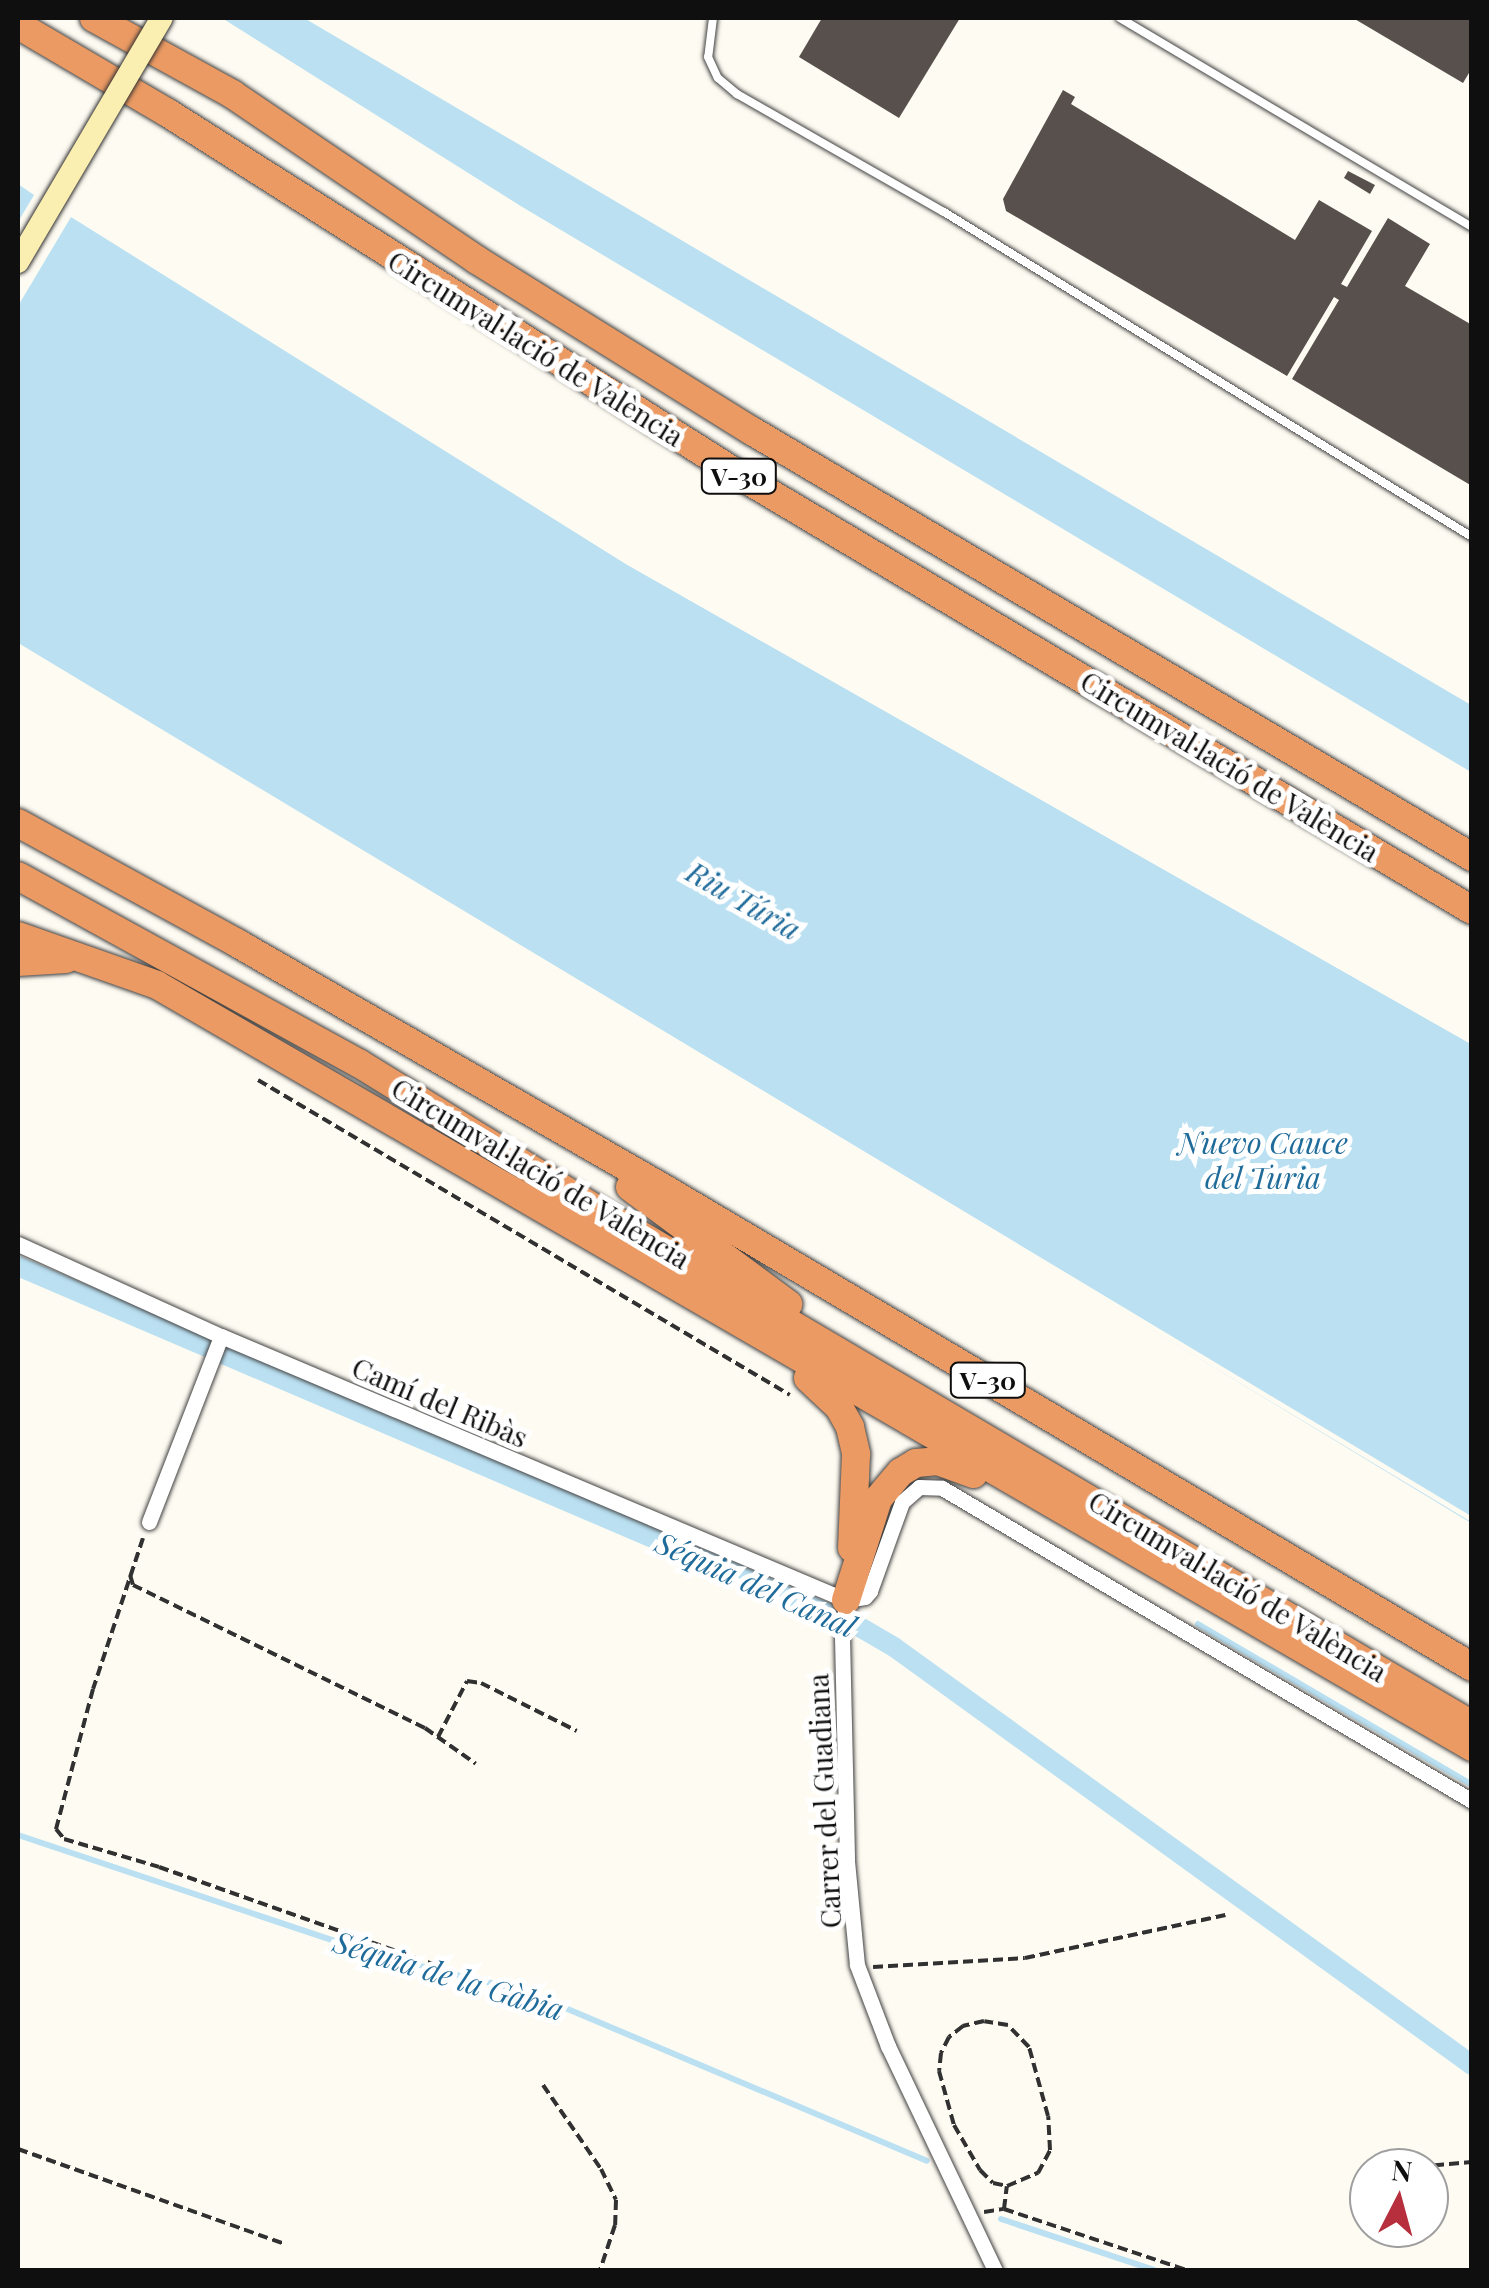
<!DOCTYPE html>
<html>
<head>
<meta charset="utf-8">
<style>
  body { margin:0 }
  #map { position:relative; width:1489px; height:2288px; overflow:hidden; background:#fefbf2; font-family:"Playfair Display",serif }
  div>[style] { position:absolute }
  .water>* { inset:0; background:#bae0f2 }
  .pier>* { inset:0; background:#fefbf2; transform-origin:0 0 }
  .stream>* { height:6px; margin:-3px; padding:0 3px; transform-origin:3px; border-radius:3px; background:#bae0f2 }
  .canal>* { height:20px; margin:-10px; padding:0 10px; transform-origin:10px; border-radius:10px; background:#bae0f2 }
  .building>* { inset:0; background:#57504c }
  .path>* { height:4px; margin-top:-2px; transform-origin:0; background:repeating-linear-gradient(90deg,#313131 0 10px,transparent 0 15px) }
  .roads { filter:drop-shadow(0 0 2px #424242) drop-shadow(0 0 2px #424242) }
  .lane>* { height:8px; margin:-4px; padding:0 4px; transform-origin:4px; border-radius:4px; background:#fff }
  .street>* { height:15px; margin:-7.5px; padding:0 7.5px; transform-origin:7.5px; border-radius:7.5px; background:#fff }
  .highway>* { height:28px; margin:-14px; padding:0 14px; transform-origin:14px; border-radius:14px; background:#eb9a63 }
  .bridges { filter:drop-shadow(0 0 2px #313131) drop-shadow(0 0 2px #313131) }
  .secondary-bridge>* { height:22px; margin:-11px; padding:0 11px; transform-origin:11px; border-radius:11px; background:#faeeb1 }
  span { translate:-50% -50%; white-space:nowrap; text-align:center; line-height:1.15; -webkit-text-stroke:10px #fff; paint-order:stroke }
  .shield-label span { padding:2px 8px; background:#fff; border:2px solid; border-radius:8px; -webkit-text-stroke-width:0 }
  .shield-label { font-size:25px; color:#0f0f0f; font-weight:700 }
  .street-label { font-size:28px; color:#0f0f0f }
  .water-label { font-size:30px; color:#1f6b9a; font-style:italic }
  .frame { position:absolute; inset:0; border:20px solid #0f0f0f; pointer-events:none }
  .north { position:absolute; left:1349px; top:2148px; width:100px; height:100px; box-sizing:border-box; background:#fff; border:2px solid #9f9f9f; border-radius:50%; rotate:6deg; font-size:28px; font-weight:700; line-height:40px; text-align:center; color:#0f0f0f }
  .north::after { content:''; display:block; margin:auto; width:35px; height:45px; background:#b72f3d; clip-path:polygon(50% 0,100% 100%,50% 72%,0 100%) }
</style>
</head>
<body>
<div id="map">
  <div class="water">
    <div style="clip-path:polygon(222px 18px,304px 18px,1471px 705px,1471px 772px,519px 205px)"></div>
    <div style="clip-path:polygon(18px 183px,626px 564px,1471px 1044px,1471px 1523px,18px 643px)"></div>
  </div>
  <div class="pier">
    <div style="clip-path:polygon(18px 178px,195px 283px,629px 560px,1472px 1038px,1471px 1044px,626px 564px,71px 217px,18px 306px,18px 222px,34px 195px,18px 184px)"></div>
    <div style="left:18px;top:643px;width:1699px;height:5px;rotate:31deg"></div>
  </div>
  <div class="stream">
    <div style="left:1198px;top:1624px;width:318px;rotate:30.4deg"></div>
    <div style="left:18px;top:1835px;width:385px;rotate:18.5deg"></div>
    <div style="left:383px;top:1957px;width:146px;rotate:13.5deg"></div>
    <div style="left:525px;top:1991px;width:436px;rotate:22.9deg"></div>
    <div style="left:1001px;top:2219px;width:161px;rotate:18.4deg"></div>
  </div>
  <div class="canal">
    <div style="left:18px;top:1266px;width:914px;rotate:23.2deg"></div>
    <div style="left:858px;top:1626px;width:42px;rotate:30.3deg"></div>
    <div style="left:894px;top:1647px;width:713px;rotate:35.87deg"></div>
  </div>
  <div class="building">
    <div style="clip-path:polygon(822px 18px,960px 18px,899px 118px,799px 57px)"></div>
    <div style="clip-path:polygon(1353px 18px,1472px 18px,1472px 68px,1463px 83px)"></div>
    <div style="clip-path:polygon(1063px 90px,1075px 97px,1071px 104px,1295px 240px,1319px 200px,1372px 231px,1341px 284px,1347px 287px,1388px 218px,1430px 244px,1405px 286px,1472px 325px,1472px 486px,1292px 379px,1339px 300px,1334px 297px,1287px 376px,1006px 211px,1003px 199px)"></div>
    <div style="clip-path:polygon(1348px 171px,1375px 185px,1370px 194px,1344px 178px)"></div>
  </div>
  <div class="path">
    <div style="left:258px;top:1080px;width:618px;rotate:30.63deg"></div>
    <div style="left:143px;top:1538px;width:159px;rotate:108.3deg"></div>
    <div style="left:93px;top:1689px;width:145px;rotate:104.8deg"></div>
    <div style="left:56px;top:1829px;width:13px;rotate:51deg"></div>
    <div style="left:64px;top:1839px;width:99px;rotate:16.4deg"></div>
    <div style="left:159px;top:1867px;width:294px;rotate:19.5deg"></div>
    <div style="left:130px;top:1575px;width:10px;rotate:73deg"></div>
    <div style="left:133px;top:1585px;width:325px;rotate:26.1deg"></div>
    <div style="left:425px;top:1728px;width:62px;rotate:35.2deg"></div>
    <div style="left:438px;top:1737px;width:63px;rotate:-62.6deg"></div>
    <div style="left:467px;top:1681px;width:14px;rotate:8deg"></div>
    <div style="left:481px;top:1683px;width:107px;rotate:26.6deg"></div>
    <div style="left:873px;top:1967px;width:152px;rotate:-3.4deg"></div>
    <div style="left:1025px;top:1958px;width:205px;rotate:-12.1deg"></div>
    <div style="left:543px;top:2085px;width:102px;rotate:55.4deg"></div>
    <div style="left:601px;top:2169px;width:34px;rotate:64deg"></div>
    <div style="left:616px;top:2200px;width:25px;rotate:92deg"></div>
    <div style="left:615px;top:2225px;width:47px;rotate:108.4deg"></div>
    <div style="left:18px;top:2149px;width:283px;rotate:19.6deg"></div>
    <div style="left:1404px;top:2168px;width:68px;rotate:-5deg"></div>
    <div style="left:1004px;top:2209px;width:23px;rotate:-83deg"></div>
    <div style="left:1007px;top:2186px;width:34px;rotate:-23deg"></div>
    <div style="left:1038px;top:2173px;width:26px;rotate:-62deg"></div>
    <div style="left:1050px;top:2150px;width:34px;rotate:-93deg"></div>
    <div style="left:1048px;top:2116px;width:72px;rotate:-105.4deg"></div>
    <div style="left:1029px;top:2047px;width:30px;rotate:-134deg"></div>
    <div style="left:1008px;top:2025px;width:24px;rotate:-171deg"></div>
    <div style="left:984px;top:2021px;width:22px;rotate:167deg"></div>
    <div style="left:963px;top:2026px;width:18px;rotate:142deg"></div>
    <div style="left:949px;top:2037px;width:18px;rotate:117deg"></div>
    <div style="left:941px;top:2053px;width:18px;rotate:96deg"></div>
    <div style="left:939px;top:2071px;width:56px;rotate:74.5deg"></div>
    <div style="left:954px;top:2125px;width:52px;rotate:60deg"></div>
    <div style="left:980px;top:2170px;width:18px;rotate:45deg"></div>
    <div style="left:993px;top:2183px;width:14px;rotate:12deg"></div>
    <div style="left:984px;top:2212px;width:20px;rotate:-9deg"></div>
    <div style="left:1004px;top:2209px;width:192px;rotate:18.5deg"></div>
  </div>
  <div class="roads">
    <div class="lane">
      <div style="left:713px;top:18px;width:39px;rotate:97deg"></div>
      <div style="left:708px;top:57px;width:23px;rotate:65deg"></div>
      <div style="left:718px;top:78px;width:25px;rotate:40deg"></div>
      <div style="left:737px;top:94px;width:238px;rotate:29.7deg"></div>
      <div style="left:944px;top:212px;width:620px;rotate:31.61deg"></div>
      <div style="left:1120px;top:18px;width:409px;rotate:30.7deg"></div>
    </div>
    <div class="street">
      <div style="left:18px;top:1244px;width:223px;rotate:24.4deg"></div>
      <div style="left:221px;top:1336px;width:678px;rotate:22.9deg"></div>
      <div style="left:149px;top:1522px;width:199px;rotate:-68.8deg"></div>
      <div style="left:846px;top:1600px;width:19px;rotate:-9deg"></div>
      <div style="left:865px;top:1597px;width:8px;rotate:-50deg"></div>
      <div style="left:870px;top:1591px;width:95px;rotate:-70.2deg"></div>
      <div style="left:902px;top:1502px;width:23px;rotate:-41deg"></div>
      <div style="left:919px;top:1487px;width:23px;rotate:2deg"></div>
      <div style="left:942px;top:1488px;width:616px;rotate:30.56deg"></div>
      <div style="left:846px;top:1600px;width:37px;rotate:96deg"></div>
      <div style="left:842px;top:1637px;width:224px;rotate:88.7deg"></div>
      <div style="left:847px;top:1861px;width:104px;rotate:84.5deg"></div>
      <div style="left:857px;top:1965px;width:87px;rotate:69.1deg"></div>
      <div style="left:888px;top:2046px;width:248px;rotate:64.5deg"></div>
    </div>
    <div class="highway">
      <div style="left:94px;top:18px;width:158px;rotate:28.8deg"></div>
      <div style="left:232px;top:94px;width:296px;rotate:34.1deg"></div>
      <div style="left:477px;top:260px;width:324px;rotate:31.9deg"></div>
      <div style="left:752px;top:431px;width:837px;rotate:30.61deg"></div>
      <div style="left:18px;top:25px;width:174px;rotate:30.4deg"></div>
      <div style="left:168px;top:113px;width:676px;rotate:32.37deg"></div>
      <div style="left:739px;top:475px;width:852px;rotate:30.69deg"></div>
      <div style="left:18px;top:823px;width:250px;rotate:28.7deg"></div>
      <div style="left:237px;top:943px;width:486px;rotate:29.9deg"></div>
      <div style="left:658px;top:1185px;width:946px;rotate:30.63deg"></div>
      <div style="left:18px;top:876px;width:390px;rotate:28.8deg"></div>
      <div style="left:360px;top:1064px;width:277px;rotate:31.6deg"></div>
      <div style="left:596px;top:1209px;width:1017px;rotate:30.5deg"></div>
      <div style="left:18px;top:936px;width:147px;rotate:19.4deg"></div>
      <div style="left:157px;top:985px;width:1520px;rotate:30.09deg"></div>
      <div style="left:18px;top:962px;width:48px;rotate:-3.6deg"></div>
      <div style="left:630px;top:1187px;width:197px;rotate:36.5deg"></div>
      <div style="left:808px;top:1378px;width:42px;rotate:43.1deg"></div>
      <div style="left:839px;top:1407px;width:23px;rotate:61deg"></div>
      <div style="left:850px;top:1427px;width:28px;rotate:77deg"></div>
      <div style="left:856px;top:1454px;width:94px;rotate:92.4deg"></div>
      <div style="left:846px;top:1600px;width:106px;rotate:-72.4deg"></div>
      <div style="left:878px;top:1499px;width:35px;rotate:-50deg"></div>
      <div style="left:901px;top:1472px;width:17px;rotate:-31deg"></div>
      <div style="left:916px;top:1463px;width:22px;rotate:-5deg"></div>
      <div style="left:938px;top:1461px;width:38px;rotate:20deg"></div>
    </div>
  </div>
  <div class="bridges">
    <div class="secondary-bridge">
      <div style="left:18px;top:262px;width:283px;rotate:-59.5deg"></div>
    </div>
  </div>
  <div class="shield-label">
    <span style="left:739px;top:476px">V-30</span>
    <span style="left:988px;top:1380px">V-30</span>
  </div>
  <div class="street-label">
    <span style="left:536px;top:348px;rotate:32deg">Circumval·lació de València</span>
    <span style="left:1230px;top:766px;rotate:31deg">Circumval·lació de València</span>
    <span style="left:541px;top:1173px;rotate:31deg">Circumval·lació de València</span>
    <span style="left:440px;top:1402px;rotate:23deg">Camí del Ribàs</span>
    <span style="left:1238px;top:1586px;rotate:31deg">Circumval·lació de València</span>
    <span style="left:824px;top:1801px;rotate:-93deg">Carrer del Guadiana</span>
  </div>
  <div class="water-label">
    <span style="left:744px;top:900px;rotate:30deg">Riu Túria</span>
    <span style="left:1263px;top:1159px">Nuevo Cauce<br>del Turia</span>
    <span style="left:756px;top:1584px;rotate:24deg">Séquia del Canal</span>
    <span style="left:449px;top:1975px;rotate:17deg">Séquia de la Gàbia</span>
  </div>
  <div class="frame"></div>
  <div class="north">N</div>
</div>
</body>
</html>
